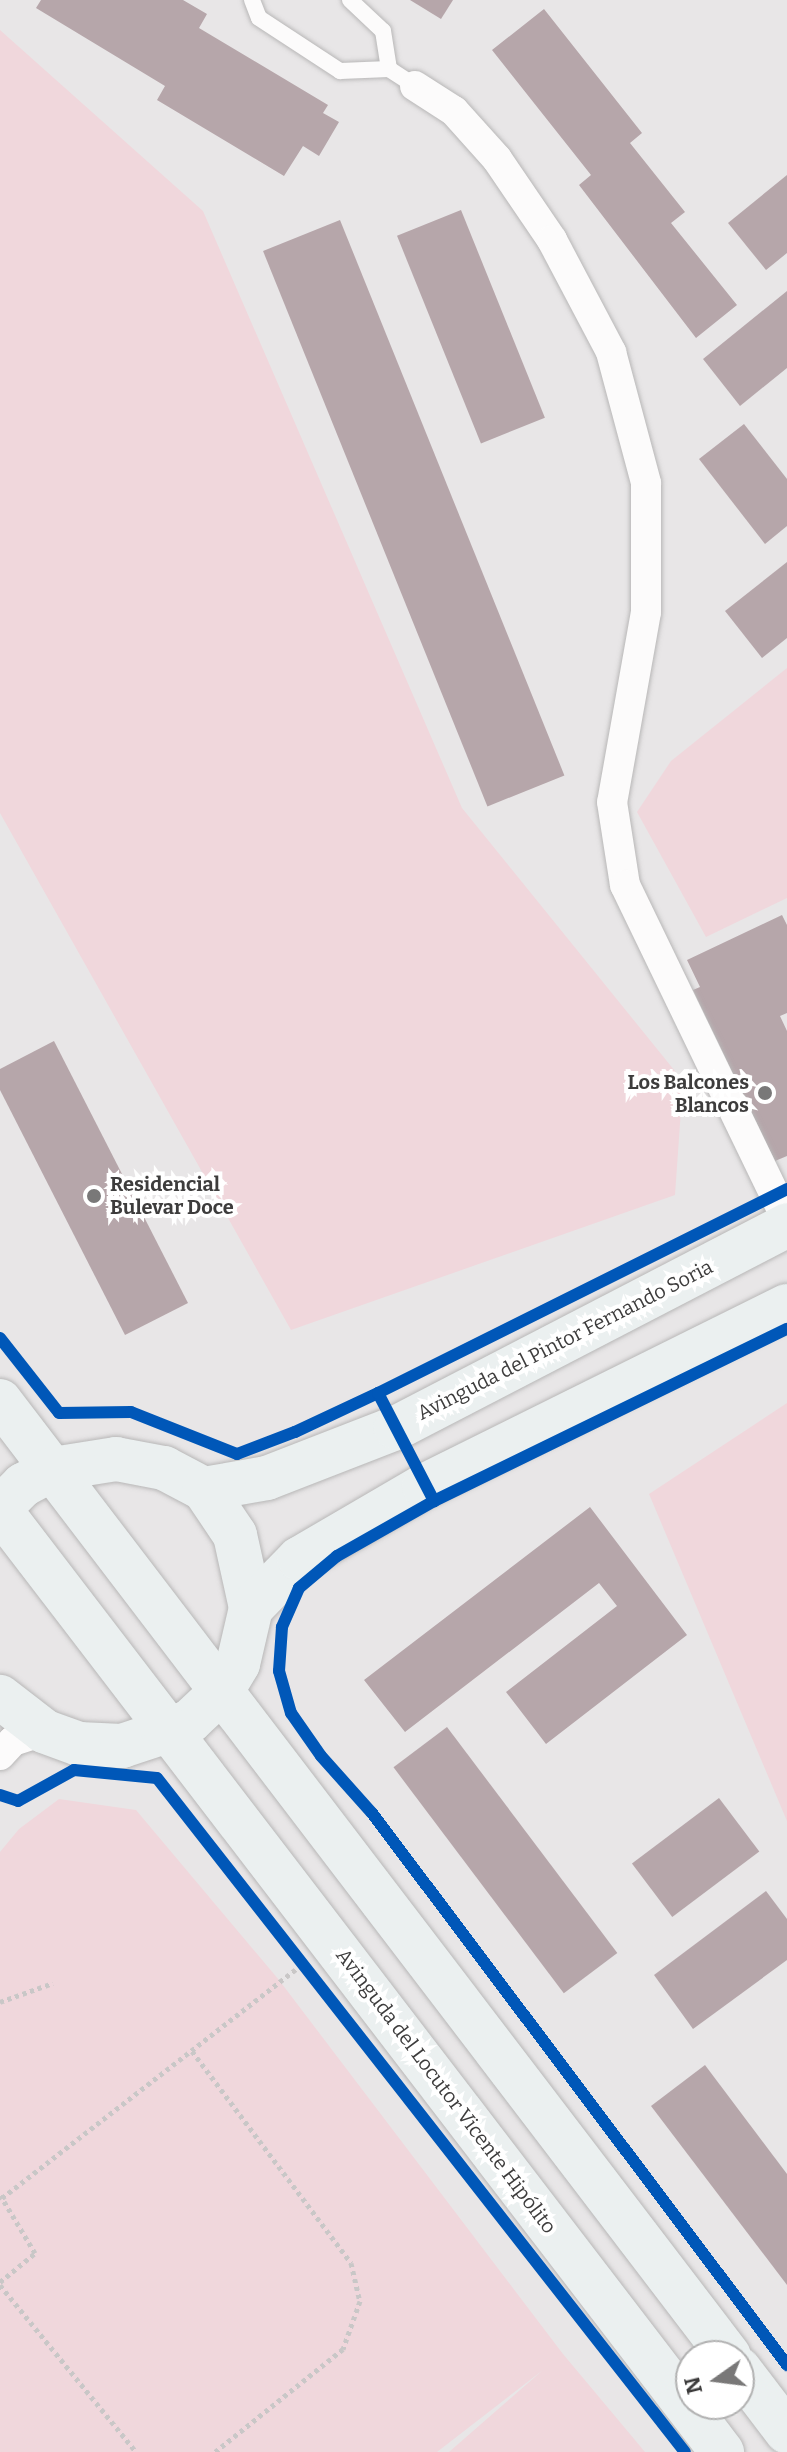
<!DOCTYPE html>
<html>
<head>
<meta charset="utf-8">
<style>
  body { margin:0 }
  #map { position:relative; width:787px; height:2452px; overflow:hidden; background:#e8e6e7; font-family:Bitter,serif }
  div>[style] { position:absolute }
  .green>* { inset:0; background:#f0d7dc }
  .building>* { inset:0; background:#b6a6aa; transform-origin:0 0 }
  .path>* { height:5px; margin-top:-2.5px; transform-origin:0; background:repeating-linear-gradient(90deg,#c9c7c7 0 4px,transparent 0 8px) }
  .roads { filter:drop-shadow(0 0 2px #b8b7b7) drop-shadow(0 0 2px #b8b7b7) }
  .lane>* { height:16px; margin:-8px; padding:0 8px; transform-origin:8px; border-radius:8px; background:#fcfbfb }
  .street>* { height:30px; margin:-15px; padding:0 15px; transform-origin:15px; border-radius:15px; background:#fcfbfb }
  .secondary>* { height:44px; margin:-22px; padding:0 22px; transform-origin:22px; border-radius:22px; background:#ebf0f0 }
  .cycleway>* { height:12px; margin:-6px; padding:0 6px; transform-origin:6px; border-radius:6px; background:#0057b8 }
  .dots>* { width:22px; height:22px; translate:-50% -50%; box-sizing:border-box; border:4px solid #fff; border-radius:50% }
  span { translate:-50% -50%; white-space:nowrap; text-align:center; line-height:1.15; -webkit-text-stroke:8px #fff; paint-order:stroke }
  .poi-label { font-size:20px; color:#3d3c3c; font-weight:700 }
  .right { translate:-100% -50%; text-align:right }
  .left { translate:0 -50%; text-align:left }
  .street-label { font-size:20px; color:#3d3c3c }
  .north { position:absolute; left:675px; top:2340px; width:80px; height:80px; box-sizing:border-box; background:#fff; border:2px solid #b1b1b1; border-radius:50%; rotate:256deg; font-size:22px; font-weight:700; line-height:32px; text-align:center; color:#3d3c3c }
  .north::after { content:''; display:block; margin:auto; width:28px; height:36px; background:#797878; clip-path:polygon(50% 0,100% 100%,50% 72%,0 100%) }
</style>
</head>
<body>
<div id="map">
  <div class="green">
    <div style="clip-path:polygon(0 30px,203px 211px,462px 808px,683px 1081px,675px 1195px,291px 1330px,0 813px)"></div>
    <div style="clip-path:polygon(787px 668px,787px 898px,706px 937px,637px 812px,671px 761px)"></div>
    <div style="clip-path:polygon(787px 1403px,787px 1821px,649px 1494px)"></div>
    <div style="clip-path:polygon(59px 1799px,136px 1810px,279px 1980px,563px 2354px,645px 2452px,449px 2452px,543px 2370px,437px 2452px,0 2452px,0 1852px,19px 1829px)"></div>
  </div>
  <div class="building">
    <div style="clip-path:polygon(41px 0,183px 0,207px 14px,199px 28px,328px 105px,323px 113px,339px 122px,319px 156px,303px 146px,284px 176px,157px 100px,165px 86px,36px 8px)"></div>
    <div style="clip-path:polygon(410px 0,453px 0,441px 19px)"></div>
    <div style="clip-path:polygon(544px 9px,642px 133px,630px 143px,685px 212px,671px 223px,737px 305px,696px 338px,579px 185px,591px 175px,492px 50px)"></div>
    <div style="clip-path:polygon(787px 175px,787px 253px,766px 270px,728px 223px)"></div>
    <div style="left:461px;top:210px;width:224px;height:69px;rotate:68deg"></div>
    <div style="left:340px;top:220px;width:599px;height:83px;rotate:68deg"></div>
    <div style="clip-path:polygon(787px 291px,787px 368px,740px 406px,703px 359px)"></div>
    <div style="clip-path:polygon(744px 424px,787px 479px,787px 526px,765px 544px,699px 459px)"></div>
    <div style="clip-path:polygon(787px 562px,787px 638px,762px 658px,725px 611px)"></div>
    <div style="clip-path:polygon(782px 915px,787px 925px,787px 1013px,780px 1016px,787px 1031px,787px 1156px,775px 1161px,693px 990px,700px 987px,687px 960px)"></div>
    <div style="clip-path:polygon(54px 1041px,188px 1303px,125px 1335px,0 1090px,0 1069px)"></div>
    <div style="clip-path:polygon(590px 1507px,687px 1635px,546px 1744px,506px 1692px,617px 1606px,599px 1583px,405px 1732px,364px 1680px)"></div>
    <div style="left:447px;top:1727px;width:283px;height:67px;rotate:53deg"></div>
    <div style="left:719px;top:1798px;width:67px;height:109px;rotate:53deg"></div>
    <div style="clip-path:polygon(766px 1891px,787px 1919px,787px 1960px,693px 2029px,654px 1975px)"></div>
    <div style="clip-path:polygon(705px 2065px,787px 2174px,787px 2285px,651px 2106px)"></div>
  </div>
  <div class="path">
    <div style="left:0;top:2002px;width:56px;rotate:-19.7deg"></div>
    <div style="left:192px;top:2051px;width:265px;rotate:53.1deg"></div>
    <div style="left:351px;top:2263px;width:39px;rotate:77deg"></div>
    <div style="left:360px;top:2301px;width:51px;rotate:109.5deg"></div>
    <div style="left:343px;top:2349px;width:164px;rotate:141.2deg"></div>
    <div style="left:0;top:2196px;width:3px;rotate:45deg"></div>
    <div style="left:2px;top:2198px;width:376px;rotate:-37.9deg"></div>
    <div style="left:0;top:2282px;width:45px;rotate:-39.6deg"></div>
    <div style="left:35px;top:2253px;width:64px;rotate:-121deg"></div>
    <div style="left:0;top:2285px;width:215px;rotate:50.8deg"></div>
  </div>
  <div class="roads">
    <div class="lane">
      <div style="left:252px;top:0;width:19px;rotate:69deg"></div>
      <div style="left:259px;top:18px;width:97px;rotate:33.2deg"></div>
      <div style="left:340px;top:71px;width:49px;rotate:-2.3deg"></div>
      <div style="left:389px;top:69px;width:31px;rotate:33deg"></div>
      <div style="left:350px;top:0;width:45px;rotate:43.2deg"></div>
      <div style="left:383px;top:31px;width:38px;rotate:81deg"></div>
    </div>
    <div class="street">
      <div style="left:415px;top:86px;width:46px;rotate:32.7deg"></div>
      <div style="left:454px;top:111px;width:64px;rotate:48.1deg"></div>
      <div style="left:497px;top:159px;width:98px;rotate:55.8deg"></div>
      <div style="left:552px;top:240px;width:127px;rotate:62.2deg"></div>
      <div style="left:611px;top:352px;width:136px;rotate:75deg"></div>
      <div style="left:646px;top:483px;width:129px;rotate:90deg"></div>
      <div style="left:646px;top:612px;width:193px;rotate:100.1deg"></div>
      <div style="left:612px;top:802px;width:84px;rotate:81.1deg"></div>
      <div style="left:625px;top:885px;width:372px;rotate:64.2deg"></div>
      <div style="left:0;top:1755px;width:19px;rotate:-47deg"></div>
      <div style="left:13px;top:1741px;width:33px;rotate:-18deg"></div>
    </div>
    <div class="secondary">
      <div style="left:0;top:1401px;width:1201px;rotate:52.64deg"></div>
      <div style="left:204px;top:1489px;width:64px;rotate:-9.9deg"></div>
      <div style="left:267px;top:1478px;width:138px;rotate:-21.2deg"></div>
      <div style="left:396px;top:1428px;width:441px;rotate:-27.4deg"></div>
      <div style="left:0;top:1508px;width:33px;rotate:-45deg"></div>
      <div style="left:23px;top:1485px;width:34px;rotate:-28deg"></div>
      <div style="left:53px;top:1469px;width:64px;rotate:-9deg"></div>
      <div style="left:116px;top:1459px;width:49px;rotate:10.6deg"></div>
      <div style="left:164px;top:1468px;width:45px;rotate:27.7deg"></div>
      <div style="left:204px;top:1489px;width:55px;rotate:56deg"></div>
      <div style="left:235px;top:1535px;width:75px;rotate:77.6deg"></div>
      <div style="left:251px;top:1608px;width:57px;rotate:103.1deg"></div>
      <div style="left:238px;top:1664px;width:33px;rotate:121deg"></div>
      <div style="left:221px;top:1692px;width:42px;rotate:136.9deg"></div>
      <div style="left:190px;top:1721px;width:22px;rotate:156deg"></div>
      <div style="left:170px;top:1730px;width:51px;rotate:161.6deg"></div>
      <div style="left:122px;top:1746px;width:43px;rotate:-177.3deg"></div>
      <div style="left:79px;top:1744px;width:37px;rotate:-160deg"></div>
      <div style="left:44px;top:1731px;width:56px;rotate:-142.3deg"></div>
      <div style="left:0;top:1510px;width:1187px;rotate:52.53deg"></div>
      <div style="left:251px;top:1608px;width:69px;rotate:-45.6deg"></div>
      <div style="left:299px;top:1559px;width:145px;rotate:-30.3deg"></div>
      <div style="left:424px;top:1486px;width:405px;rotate:-26.4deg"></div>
      <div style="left:739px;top:2369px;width:79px;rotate:52.7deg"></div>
    </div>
  </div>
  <div class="cycleway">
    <div style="left:0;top:1338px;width:95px;rotate:51.8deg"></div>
    <div style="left:59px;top:1413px;width:72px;rotate:-0.8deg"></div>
    <div style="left:131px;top:1412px;width:114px;rotate:21.6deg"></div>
    <div style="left:237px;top:1454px;width:62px;rotate:-20.8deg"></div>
    <div style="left:295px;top:1432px;width:92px;rotate:-25.2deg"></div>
    <div style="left:378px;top:1393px;width:122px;rotate:62.6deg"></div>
    <div style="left:434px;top:1501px;width:112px;rotate:150.4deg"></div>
    <div style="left:337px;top:1556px;width:50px;rotate:139.9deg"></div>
    <div style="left:299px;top:1588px;width:43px;rotate:113.6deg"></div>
    <div style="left:282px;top:1627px;width:44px;rotate:93.9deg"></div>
    <div style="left:279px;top:1671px;width:44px;rotate:74.1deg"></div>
    <div style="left:291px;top:1713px;width:52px;rotate:55.1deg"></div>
    <div style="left:321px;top:1756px;width:76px;rotate:48.2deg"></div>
    <div style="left:372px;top:1813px;width:691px;rotate:53.06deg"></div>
    <div style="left:378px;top:1393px;width:457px;rotate:-26.5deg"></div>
    <div style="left:434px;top:1501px;width:393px;rotate:-26deg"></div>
    <div style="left:0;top:1795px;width:19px;rotate:18deg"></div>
    <div style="left:18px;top:1801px;width:64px;rotate:-29deg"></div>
    <div style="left:74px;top:1770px;width:83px;rotate:5.5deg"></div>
    <div style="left:157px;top:1778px;width:856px;rotate:51.93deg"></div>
  </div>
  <div class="dots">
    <div style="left:765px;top:1093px;background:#797878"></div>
    <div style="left:94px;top:1196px;background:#797878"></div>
  </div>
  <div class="poi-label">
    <span class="right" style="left:749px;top:1094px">Los Balcones<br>Blancos</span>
    <span class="left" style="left:110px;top:1196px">Residencial<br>Bulevar Doce</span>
  </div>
  <div class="street-label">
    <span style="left:565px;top:1340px;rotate:-27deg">Avinguda del Pintor Fernando Soria</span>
    <span style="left:446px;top:2091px;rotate:53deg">Avinguda del Locutor Vicente Hipólito</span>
  </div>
  <div class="north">N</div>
</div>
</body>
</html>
